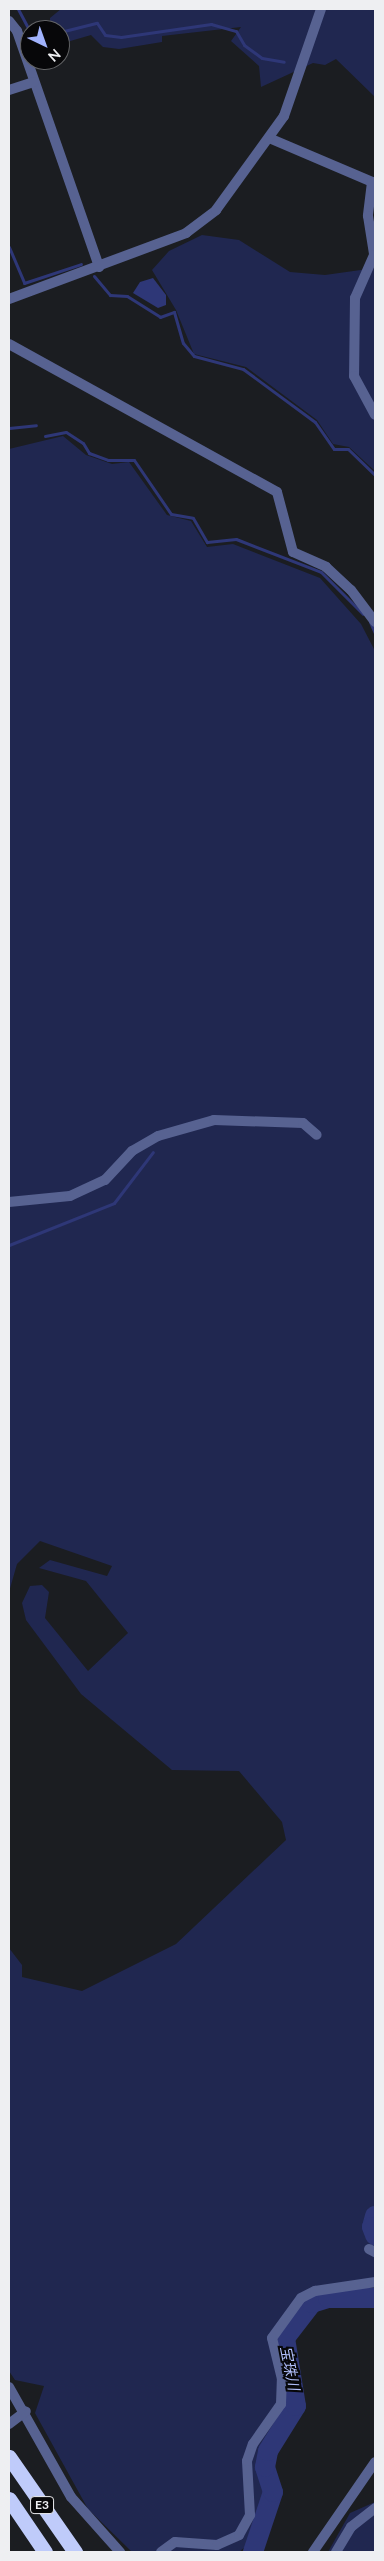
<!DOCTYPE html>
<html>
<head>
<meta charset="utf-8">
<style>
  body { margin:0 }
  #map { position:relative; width:384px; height:2561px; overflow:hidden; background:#1b1d21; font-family:Lato,"Noto Sans JP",sans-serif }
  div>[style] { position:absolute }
  .green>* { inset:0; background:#202750 }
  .water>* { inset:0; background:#2e3777 }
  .stream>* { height:3px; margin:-1.5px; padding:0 1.5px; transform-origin:1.5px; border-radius:1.5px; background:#2e3777 }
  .river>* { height:20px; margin:-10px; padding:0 10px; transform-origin:10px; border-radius:10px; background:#2e3777 }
  .minor>* { height:10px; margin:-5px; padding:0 5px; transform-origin:5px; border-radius:5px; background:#576291 }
  .motorway>* { height:15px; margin:-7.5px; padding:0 7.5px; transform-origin:7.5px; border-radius:7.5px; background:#bfcbfa }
  span { translate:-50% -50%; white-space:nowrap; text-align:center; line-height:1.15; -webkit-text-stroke:4px #070709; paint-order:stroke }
  .shield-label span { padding:1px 4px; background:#070709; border:1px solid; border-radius:4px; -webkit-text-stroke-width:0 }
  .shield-label { font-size:12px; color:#eeeff2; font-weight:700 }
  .water-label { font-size:15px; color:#b0bef8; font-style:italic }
  .frame { position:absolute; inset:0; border:10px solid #eeeff2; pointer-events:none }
  .north { position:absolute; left:20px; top:20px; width:50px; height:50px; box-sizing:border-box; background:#070709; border:1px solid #636466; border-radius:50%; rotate:138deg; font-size:14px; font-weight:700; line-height:20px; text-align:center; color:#eeeff2 }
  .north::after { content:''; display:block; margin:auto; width:18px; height:22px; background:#a1b3fd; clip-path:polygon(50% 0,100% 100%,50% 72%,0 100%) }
</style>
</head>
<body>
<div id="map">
  <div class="green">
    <div style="clip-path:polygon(61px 9px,375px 9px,375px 97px,336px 59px,325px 65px,313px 63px,261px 87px,259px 66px,231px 41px,241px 27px,162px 36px,162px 42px,119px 49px,103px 47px,91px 35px,60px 44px,60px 30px,50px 30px,50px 18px)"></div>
    <div style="clip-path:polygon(202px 235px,239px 240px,290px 272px,325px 275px,375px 268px,375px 471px,349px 447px,333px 444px,317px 420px,246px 367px,194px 354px,176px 310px,152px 270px,169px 251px)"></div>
    <div style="clip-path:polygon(63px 436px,86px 455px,112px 464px,129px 462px,167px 515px,191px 521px,207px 547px,233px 544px,320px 578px,361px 624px,375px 651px,375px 2207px,367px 2218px,369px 2235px,375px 2243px,375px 2293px,367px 2297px,325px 2294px,305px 2302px,282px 2336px,280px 2349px,292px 2396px,286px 2417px,262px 2450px,267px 2496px,253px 2524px,251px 2542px,239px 2552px,132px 2552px,88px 2509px,35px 2413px,44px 2386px,15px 2380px,9px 2371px,9px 1948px,22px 1965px,22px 1977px,82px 1991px,176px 1944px,286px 1840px,282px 1822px,239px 1771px,172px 1770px,81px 1694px,26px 1620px,22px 1603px,30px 1586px,42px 1585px,49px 1592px,45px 1618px,88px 1671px,128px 1633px,86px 1581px,39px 1568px,50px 1560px,107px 1576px,112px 1566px,40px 1541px,17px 1564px,9px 1592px,9px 449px)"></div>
    <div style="clip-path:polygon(375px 2502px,375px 2552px,328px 2552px,350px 2513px)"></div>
  </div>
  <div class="water">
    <div style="clip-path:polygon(153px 278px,166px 295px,166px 305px,158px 308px,133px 293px,140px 282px)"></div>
  </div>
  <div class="stream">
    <div style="left:18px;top:9px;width:26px;rotate:62deg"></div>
    <div style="left:60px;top:32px;width:38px;rotate:-14deg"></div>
    <div style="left:97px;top:23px;width:14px;rotate:56deg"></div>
    <div style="left:105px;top:35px;width:16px;rotate:7deg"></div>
    <div style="left:121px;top:37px;width:91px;rotate:-8.2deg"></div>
    <div style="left:211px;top:24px;width:26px;rotate:16deg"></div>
    <div style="left:236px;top:31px;width:16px;rotate:60deg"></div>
    <div style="left:244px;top:45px;width:22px;rotate:36deg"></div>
    <div style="left:262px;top:58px;width:22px;rotate:10deg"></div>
    <div style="left:9px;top:247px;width:39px;rotate:67deg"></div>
    <div style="left:24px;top:283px;width:60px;rotate:-18.4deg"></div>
    <div style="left:94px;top:276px;width:25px;rotate:50deg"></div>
    <div style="left:110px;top:295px;width:17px;rotate:3deg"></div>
    <div style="left:127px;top:296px;width:39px;rotate:32deg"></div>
    <div style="left:160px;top:317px;width:15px;rotate:-20deg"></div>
    <div style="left:174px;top:312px;width:32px;rotate:74deg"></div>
    <div style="left:183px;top:343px;width:17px;rotate:50deg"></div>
    <div style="left:194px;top:356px;width:51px;rotate:14.9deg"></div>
    <div style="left:243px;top:369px;width:89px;rotate:36.4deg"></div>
    <div style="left:315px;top:422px;width:33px;rotate:55deg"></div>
    <div style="left:334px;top:449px;width:14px"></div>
    <div style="left:348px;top:449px;width:37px;rotate:44deg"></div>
    <div style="left:9px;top:428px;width:27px;rotate:-6deg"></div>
    <div style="left:45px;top:436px;width:21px;rotate:-11deg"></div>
    <div style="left:66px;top:432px;width:20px;rotate:33deg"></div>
    <div style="left:83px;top:443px;width:12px;rotate:59deg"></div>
    <div style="left:89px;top:453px;width:20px;rotate:20deg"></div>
    <div style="left:108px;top:460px;width:26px"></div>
    <div style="left:134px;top:460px;width:65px;rotate:55.6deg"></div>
    <div style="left:171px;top:514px;width:22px;rotate:10deg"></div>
    <div style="left:193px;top:518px;width:28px;rotate:60deg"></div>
    <div style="left:207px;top:542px;width:29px;rotate:-6deg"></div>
    <div style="left:236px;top:539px;width:91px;rotate:21.2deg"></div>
    <div style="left:321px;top:572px;width:59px;rotate:45deg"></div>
    <div style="left:370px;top:622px;width:12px;rotate:66deg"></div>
    <div style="left:9px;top:1245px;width:113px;rotate:-21.8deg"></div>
    <div style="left:114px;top:1203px;width:64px;rotate:-52.6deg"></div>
  </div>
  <div class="river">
    <div style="left:375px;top:2216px;width:11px;rotate:105deg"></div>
    <div style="left:372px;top:2227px;width:9px;rotate:69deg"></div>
    <div style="left:253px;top:2552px;width:63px;rotate:-71.6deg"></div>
    <div style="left:273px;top:2492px;width:26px;rotate:-108deg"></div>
    <div style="left:265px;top:2467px;width:16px;rotate:-79deg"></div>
    <div style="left:268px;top:2451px;width:53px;rotate:-58.1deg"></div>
    <div style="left:296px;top:2406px;width:69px;rotate:-99.2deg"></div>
    <div style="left:285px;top:2338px;width:44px;rotate:-52.4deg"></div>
    <div style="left:312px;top:2303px;width:17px;rotate:-17deg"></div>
    <div style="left:328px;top:2298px;width:47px"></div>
  </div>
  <div class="minor">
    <div style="left:9px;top:21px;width:13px;rotate:51deg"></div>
    <div style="left:17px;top:31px;width:250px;rotate:70.8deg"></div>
    <div style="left:9px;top:90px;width:26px;rotate:-18deg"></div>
    <div style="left:269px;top:138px;width:112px;rotate:23.1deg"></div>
    <div style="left:372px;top:182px;width:34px;rotate:97deg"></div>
    <div style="left:368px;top:216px;width:39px;rotate:81deg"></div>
    <div style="left:374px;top:255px;width:47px;rotate:113.8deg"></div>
    <div style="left:355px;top:298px;width:78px;rotate:90.7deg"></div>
    <div style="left:354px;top:376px;width:44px;rotate:61.7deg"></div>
    <div style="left:9px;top:299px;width:189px;rotate:-20.4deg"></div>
    <div style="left:186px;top:233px;width:38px;rotate:-37deg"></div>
    <div style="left:216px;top:210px;width:116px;rotate:-54.1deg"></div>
    <div style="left:284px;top:116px;width:113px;rotate:-70.9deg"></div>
    <div style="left:9px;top:344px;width:306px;rotate:28.9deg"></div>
    <div style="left:277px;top:492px;width:62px;rotate:75.1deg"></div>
    <div style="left:293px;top:552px;width:36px;rotate:24deg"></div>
    <div style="left:326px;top:567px;width:34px;rotate:43deg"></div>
    <div style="left:351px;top:590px;width:40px;rotate:53deg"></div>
    <div style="left:9px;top:1202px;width:61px;rotate:-5.6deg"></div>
    <div style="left:70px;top:1196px;width:38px;rotate:-25deg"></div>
    <div style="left:105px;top:1180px;width:40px;rotate:-47deg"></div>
    <div style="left:132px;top:1151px;width:30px;rotate:-30deg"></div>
    <div style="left:158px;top:1136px;width:58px;rotate:-15.9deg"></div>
    <div style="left:214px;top:1120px;width:89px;rotate:1.9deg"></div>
    <div style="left:303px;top:1123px;width:18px;rotate:41deg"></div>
    <div style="left:369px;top:2249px;width:7px;rotate:27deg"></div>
    <div style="left:9px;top:2387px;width:126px;rotate:60.6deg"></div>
    <div style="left:71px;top:2497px;width:74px;rotate:48.3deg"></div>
    <div style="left:9px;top:2424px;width:21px;rotate:-37deg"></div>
    <div style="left:161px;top:2552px;width:17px;rotate:-36deg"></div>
    <div style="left:175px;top:2542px;width:42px;rotate:4.1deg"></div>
    <div style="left:217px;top:2545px;width:24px;rotate:-24deg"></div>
    <div style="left:239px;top:2535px;width:23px;rotate:-61deg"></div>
    <div style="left:250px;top:2515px;width:54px;rotate:-93.2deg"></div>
    <div style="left:247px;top:2461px;width:18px;rotate:-71deg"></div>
    <div style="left:253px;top:2444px;width:49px;rotate:-55deg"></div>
    <div style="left:281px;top:2404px;width:25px;rotate:-88deg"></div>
    <div style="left:282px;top:2379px;width:42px;rotate:-103.7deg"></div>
    <div style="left:272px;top:2338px;width:49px;rotate:-54.1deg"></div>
    <div style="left:301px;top:2298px;width:16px;rotate:-27deg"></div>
    <div style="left:315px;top:2291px;width:61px;rotate:-8.5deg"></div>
    <div style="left:313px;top:2552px;width:109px;rotate:-55.4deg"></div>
    <div style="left:336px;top:2552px;width:29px;rotate:-59deg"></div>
    <div style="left:351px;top:2527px;width:31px;rotate:-38deg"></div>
  </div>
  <div class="motorway">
    <div style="left:9px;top:2457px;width:116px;rotate:55.2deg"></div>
    <div style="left:9px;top:2499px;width:64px;rotate:55.8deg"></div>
  </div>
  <div class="shield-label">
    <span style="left:42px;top:2505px">E3</span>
  </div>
  <div class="water-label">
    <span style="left:290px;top:2368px;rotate:79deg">宝珠川</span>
  </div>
  <div class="frame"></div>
  <div class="north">N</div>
</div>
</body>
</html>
